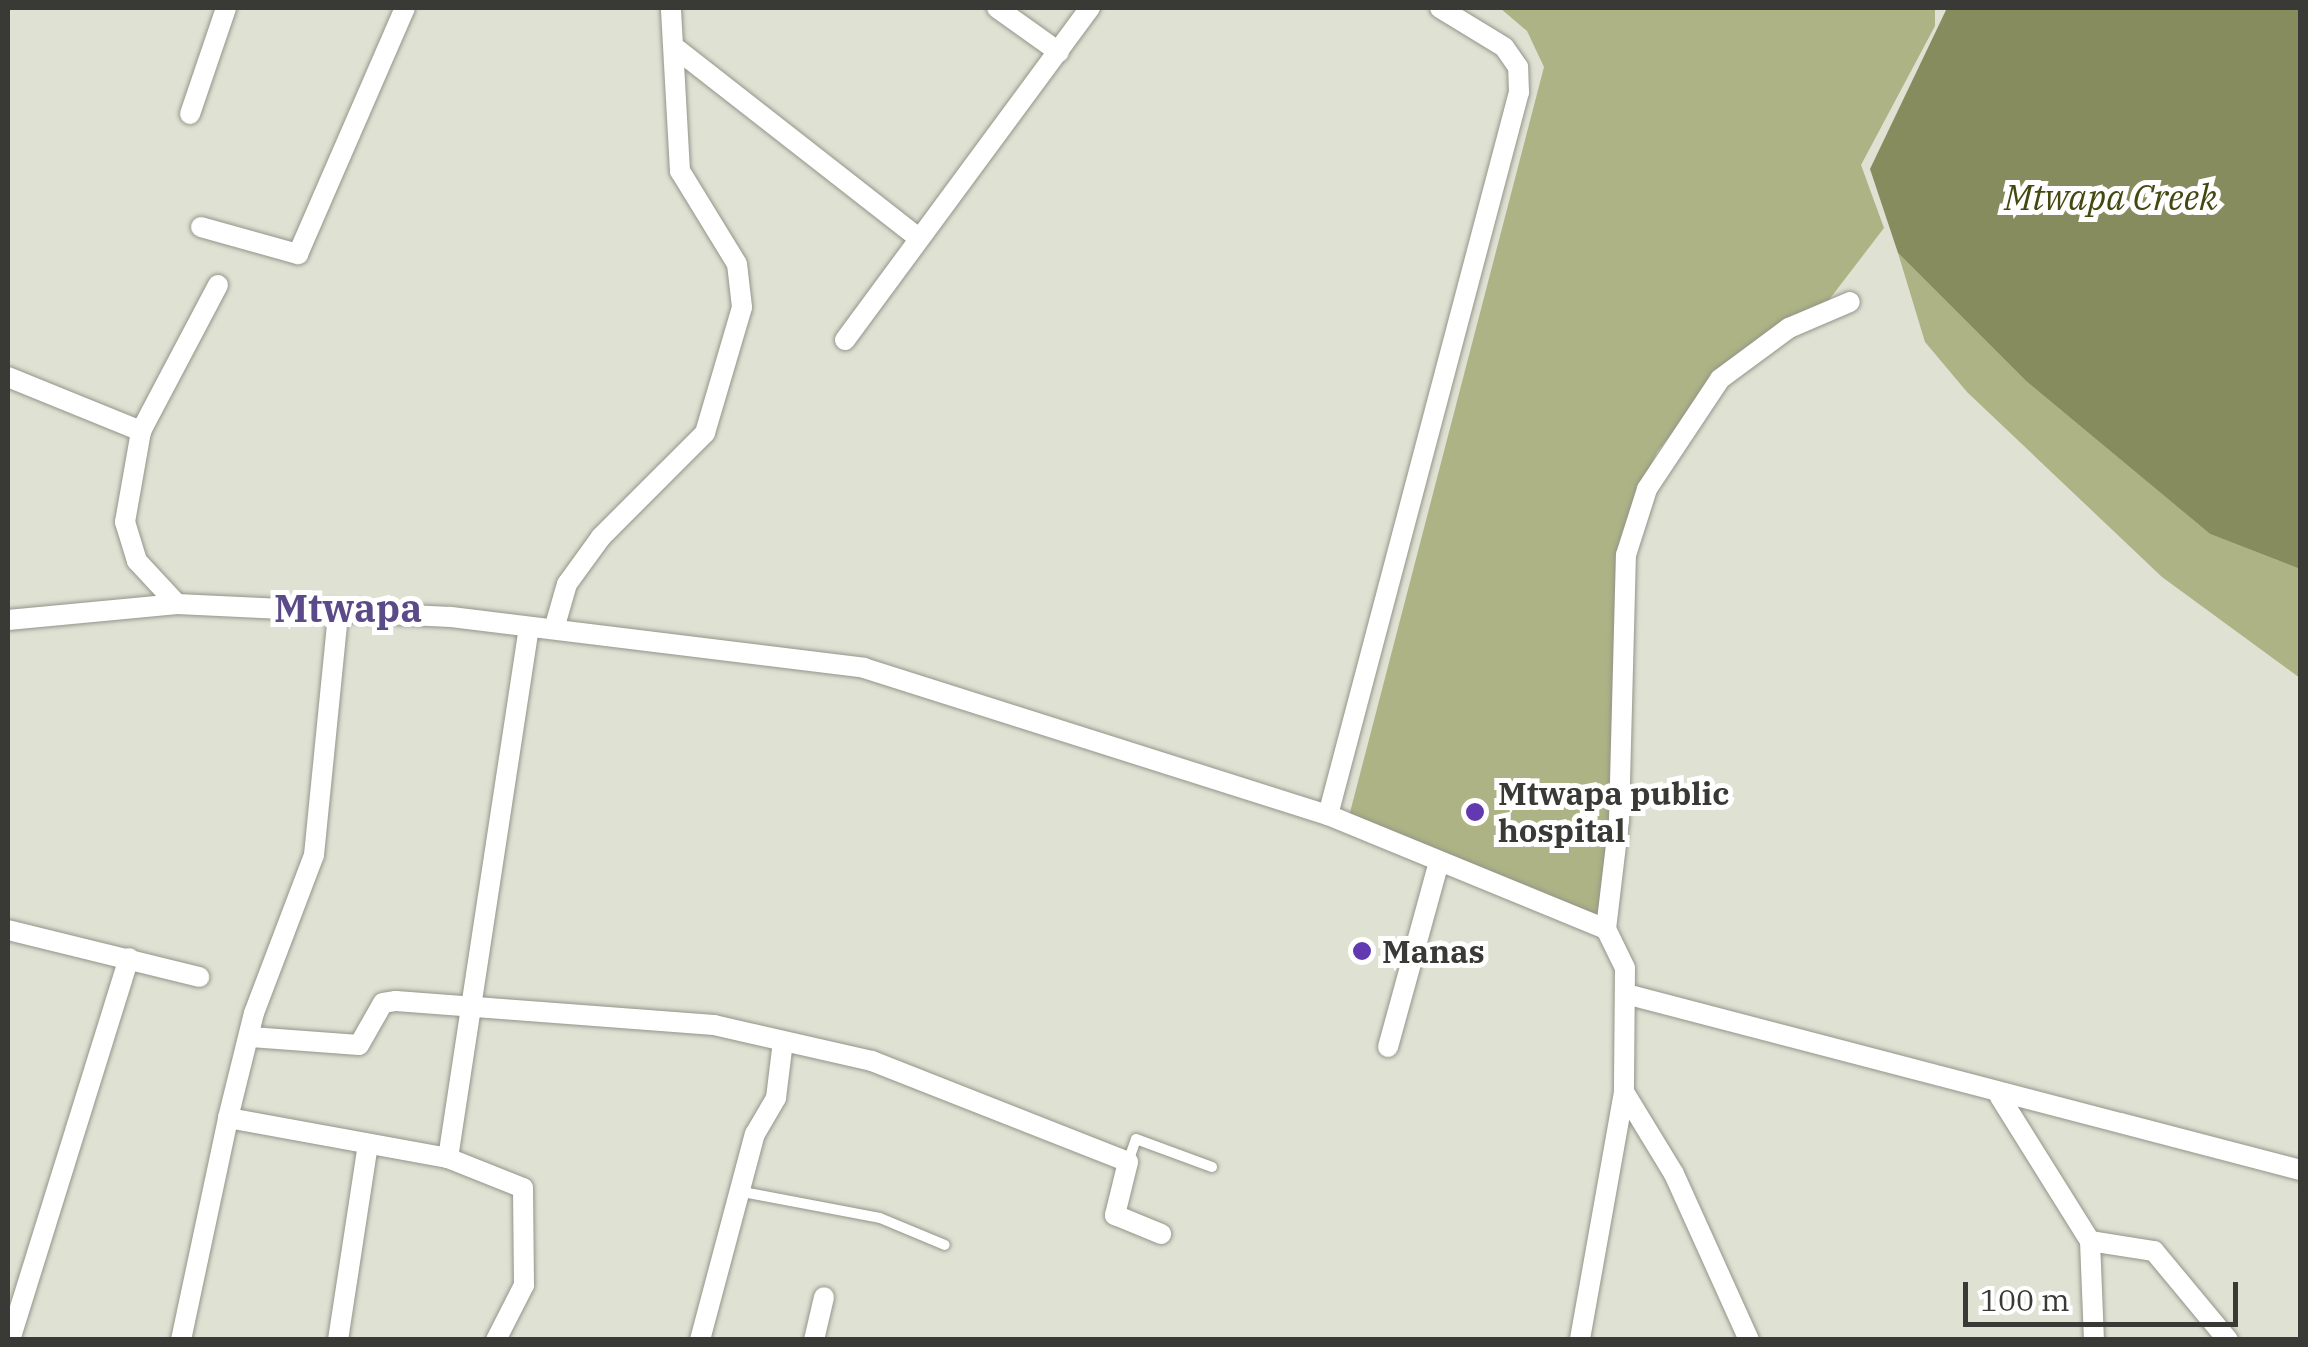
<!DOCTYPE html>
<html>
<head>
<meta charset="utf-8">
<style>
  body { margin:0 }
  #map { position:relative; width:2308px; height:1347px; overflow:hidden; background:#dfe1d3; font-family:"IBM Plex Serif",serif }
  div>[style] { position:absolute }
  .green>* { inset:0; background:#adb385 }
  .water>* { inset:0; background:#878c5e }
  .roads { filter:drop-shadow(0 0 2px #939589) drop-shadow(0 0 2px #939589) }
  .lane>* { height:10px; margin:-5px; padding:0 5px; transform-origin:5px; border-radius:5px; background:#fff }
  .street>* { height:20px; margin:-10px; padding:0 10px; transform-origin:10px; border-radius:10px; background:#fff }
  .dots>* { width:28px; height:28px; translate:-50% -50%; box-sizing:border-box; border:5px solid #fff; border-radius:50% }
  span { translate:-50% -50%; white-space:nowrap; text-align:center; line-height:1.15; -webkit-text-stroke:10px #fff; paint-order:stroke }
  .poi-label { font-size:32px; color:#393a35; font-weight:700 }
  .left { translate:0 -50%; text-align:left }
  .water-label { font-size:35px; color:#454911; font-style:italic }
  .quarter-label { font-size:38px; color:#5b4a88; font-weight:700 }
  .frame { position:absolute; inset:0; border:10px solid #393a35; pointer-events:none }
  .scale { position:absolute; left:1963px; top:1282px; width:275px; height:45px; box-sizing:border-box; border:5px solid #393a35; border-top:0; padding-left:12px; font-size:30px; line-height:35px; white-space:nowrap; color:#393a35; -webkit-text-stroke:8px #fff; paint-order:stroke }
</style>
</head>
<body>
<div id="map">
  <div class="green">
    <div style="clip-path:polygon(1500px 8px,1935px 8px,1935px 26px,1861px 165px,1884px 228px,1825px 305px,1703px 395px,1657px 452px,1637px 494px,1605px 917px,1347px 824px,1544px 67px,1527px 31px)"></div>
    <div style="clip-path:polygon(1898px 253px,2026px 381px,2210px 534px,2300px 569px,2300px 678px,2162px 577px,1967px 392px,1925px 342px)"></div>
  </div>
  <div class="water">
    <div style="clip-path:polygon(1947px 8px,2300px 8px,2300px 569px,2210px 534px,2026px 381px,1898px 253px,1870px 169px)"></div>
  </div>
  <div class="roads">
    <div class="lane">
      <div style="left:1128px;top:1162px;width:24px;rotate:-71deg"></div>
      <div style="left:1136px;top:1139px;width:81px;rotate:20.2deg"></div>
      <div style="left:743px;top:1192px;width:139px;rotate:10.7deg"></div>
      <div style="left:880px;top:1218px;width:70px;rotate:22.6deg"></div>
    </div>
    <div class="street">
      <div style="left:997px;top:8px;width:76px;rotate:35.4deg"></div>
      <div style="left:678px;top:50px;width:303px;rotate:38deg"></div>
      <div style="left:190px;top:114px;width:112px;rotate:-71.2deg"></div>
      <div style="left:201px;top:227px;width:101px;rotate:15.6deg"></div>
      <div style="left:298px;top:254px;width:268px;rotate:-66.5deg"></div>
      <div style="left:845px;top:340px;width:413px;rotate:-53.6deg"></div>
      <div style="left:8px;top:377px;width:144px;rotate:22.1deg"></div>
      <div style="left:177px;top:604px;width:59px;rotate:-132.9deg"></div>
      <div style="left:137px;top:561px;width:41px;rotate:-107.1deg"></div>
      <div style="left:125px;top:522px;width:92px;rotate:-80deg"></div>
      <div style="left:141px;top:431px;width:165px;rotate:-62.2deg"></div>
      <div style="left:8px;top:620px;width:170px;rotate:-5.4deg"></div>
      <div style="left:177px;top:604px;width:274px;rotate:2.7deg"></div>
      <div style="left:451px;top:617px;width:416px;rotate:7deg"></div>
      <div style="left:864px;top:668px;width:487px;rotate:17.6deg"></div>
      <div style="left:1328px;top:815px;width:300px;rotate:22.3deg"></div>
      <div style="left:1606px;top:929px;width:43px;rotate:64deg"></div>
      <div style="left:1625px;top:968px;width:124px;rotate:90.5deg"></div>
      <div style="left:1624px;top:1092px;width:252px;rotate:100.1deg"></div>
      <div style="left:554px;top:629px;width:47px;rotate:-73.9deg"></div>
      <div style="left:567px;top:584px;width:58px;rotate:-54.1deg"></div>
      <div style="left:601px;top:537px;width:147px;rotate:-45deg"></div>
      <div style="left:705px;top:433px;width:131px;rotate:-73.6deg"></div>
      <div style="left:742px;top:307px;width:43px;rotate:-96.6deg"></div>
      <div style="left:737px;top:264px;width:109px;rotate:-121.5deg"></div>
      <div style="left:680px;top:171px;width:163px;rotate:-93.2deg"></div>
      <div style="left:1328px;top:815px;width:748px;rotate:-75.2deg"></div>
      <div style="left:1519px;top:92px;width:25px;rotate:-92deg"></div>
      <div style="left:1518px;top:67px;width:24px;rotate:-125deg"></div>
      <div style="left:1504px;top:47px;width:75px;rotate:-148.6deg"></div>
      <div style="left:1606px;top:929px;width:110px;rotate:-83.2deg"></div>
      <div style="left:1619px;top:820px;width:265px;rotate:-88.5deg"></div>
      <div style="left:1626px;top:555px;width:69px;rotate:-72.3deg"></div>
      <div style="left:1647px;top:489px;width:132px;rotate:-56.4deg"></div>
      <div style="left:1720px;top:379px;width:86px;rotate:-36.5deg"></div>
      <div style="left:1789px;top:328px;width:66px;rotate:-23.1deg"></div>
      <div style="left:8px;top:930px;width:197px;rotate:13.8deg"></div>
      <div style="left:1626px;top:994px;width:697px;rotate:14.63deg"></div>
      <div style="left:251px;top:1037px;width:108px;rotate:4.2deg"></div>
      <div style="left:359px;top:1045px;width:48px;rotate:-60.3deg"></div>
      <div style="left:383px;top:1003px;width:13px;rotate:-9deg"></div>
      <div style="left:396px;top:1001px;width:319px;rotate:4.3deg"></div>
      <div style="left:714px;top:1025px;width:162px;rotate:12.8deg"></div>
      <div style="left:872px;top:1061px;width:275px;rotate:21.5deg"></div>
      <div style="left:1128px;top:1162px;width:55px;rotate:103.8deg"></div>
      <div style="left:1115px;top:1215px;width:50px;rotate:22.4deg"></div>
      <div style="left:1388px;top:1047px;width:192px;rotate:-74.6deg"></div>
      <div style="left:1624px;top:1092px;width:96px;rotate:58.6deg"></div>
      <div style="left:1674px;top:1174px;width:182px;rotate:65.7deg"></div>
      <div style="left:2000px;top:1097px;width:170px;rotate:58deg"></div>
      <div style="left:2090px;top:1241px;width:99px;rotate:87.7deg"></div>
      <div style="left:228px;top:1118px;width:108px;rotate:-76.1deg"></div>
      <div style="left:254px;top:1013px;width:169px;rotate:-69.2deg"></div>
      <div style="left:314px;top:855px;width:240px;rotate:-84.3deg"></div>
      <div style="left:2090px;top:1241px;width:65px;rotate:8.9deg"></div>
      <div style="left:2154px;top:1251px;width:116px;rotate:50.3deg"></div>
      <div style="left:10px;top:1340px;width:400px;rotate:-72.7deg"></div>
      <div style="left:181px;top:1340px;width:227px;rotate:-78deg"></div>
      <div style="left:228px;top:1118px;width:224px;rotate:10.3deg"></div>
      <div style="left:338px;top:1340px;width:197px;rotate:-81.3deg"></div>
      <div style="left:496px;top:1340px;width:62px;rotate:-63deg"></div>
      <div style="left:524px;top:1285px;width:97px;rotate:-90.6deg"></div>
      <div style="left:523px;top:1188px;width:81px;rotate:-158.2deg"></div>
      <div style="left:448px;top:1158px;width:537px;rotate:-81.33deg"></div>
      <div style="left:700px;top:1340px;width:213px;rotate:-75.1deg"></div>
      <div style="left:755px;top:1134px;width:42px;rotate:-59.7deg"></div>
      <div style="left:776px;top:1098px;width:57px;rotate:-83deg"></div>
      <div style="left:814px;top:1340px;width:44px;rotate:-76.9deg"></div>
    </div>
  </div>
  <div class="dots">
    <div style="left:1475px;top:812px;background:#6339b1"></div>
    <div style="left:1362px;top:951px;background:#6339b1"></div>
  </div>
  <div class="poi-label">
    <span class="left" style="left:1498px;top:812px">Mtwapa public<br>hospital</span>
    <span class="left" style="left:1382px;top:951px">Manas</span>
  </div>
  <div class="water-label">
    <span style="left:2111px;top:197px">Mtwapa Creek</span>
  </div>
  <div class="quarter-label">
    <span style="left:348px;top:608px">Mtwapa</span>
  </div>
  <div class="frame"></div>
  <div class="scale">100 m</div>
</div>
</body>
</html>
